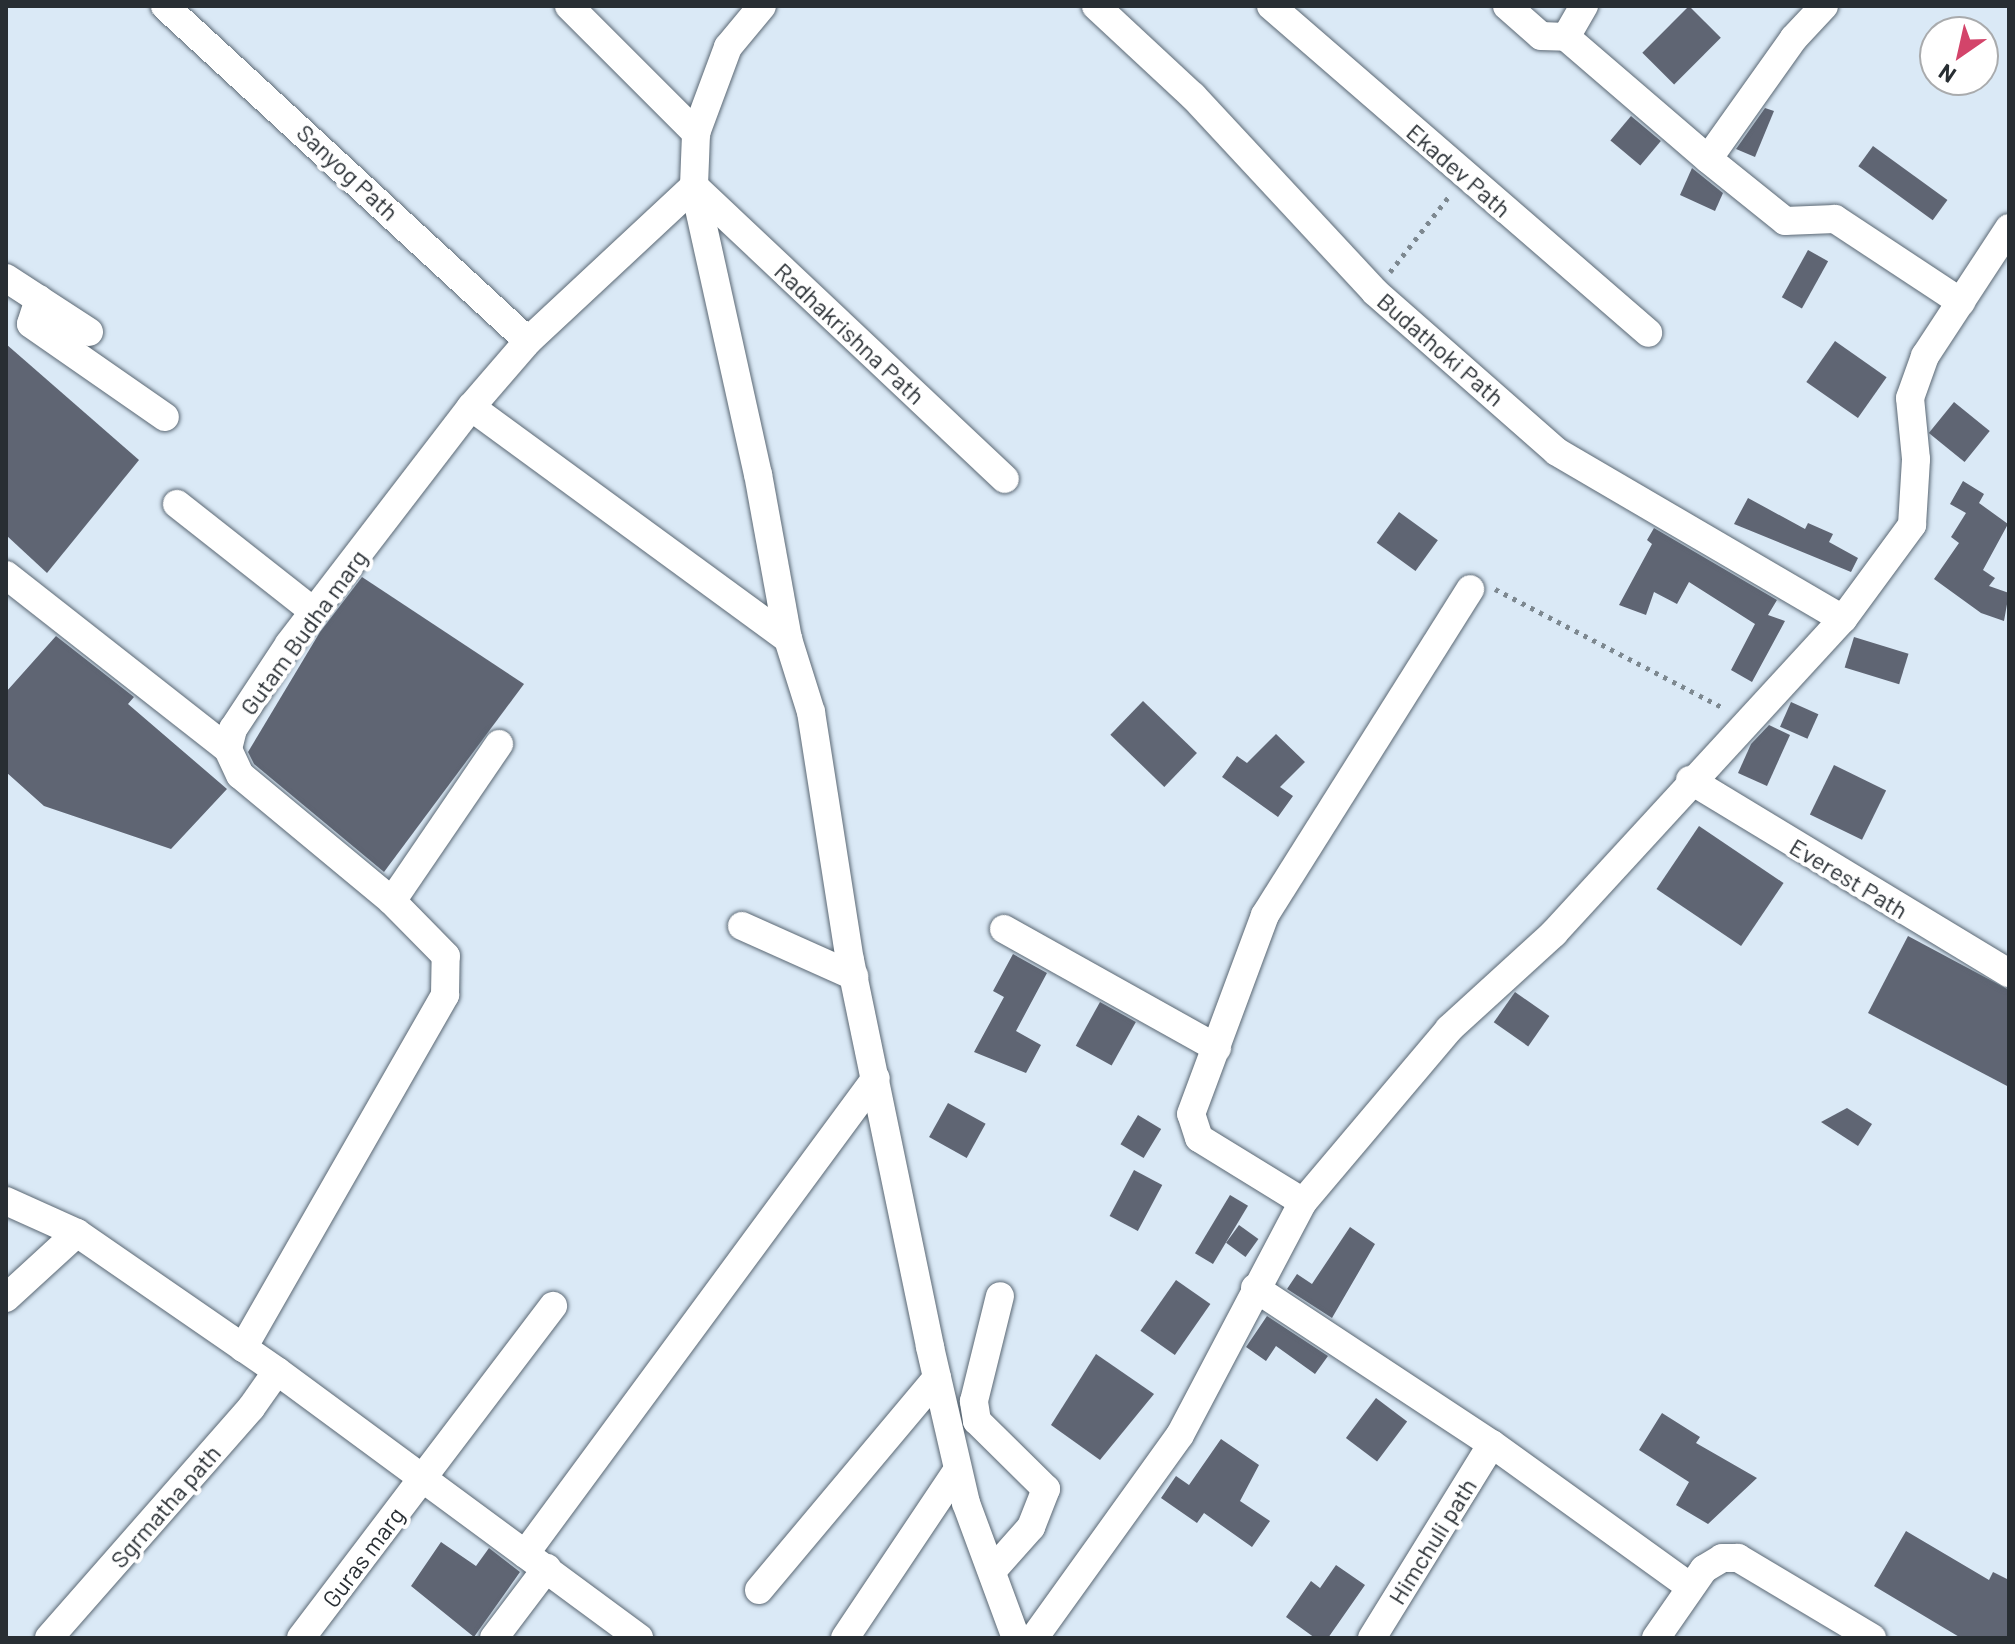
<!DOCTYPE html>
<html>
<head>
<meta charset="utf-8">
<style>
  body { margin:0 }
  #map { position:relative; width:2015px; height:1644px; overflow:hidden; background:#dae9f6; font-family:Barlow,sans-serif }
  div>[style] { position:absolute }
  .building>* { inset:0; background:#5f6573; transform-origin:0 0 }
  .path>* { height:5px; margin-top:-2.5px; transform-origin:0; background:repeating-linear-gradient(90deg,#7d8890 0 4px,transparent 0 10px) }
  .roads { filter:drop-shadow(0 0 2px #5b6874) drop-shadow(0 0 2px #5b6874) }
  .street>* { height:28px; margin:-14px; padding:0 14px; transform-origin:14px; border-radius:14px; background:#fff }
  span { translate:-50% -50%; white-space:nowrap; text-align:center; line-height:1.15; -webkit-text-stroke:8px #fff; paint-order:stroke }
  .street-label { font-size:24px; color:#282e33 }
  .frame { position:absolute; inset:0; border:8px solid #282e33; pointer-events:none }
  .north { position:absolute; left:1919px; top:16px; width:80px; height:80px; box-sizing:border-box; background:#fff; border:2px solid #a9abad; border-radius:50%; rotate:214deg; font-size:22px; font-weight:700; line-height:32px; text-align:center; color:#282e33 }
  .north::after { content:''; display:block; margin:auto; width:28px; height:36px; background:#d3446a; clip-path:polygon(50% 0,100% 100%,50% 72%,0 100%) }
</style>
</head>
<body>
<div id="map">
  <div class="building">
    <div style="left:1689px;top:6px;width:45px;height:66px;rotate:45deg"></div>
    <div style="clip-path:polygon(1765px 108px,1774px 111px,1755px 157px,1736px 149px)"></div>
    <div style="left:1631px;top:116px;width:39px;height:32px;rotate:40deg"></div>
    <div style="left:1873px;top:146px;width:92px;height:25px;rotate:36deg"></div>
    <div style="clip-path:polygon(1692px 168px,1723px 193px,1715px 211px,1680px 195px)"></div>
    <div style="left:1808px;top:250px;width:23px;height:54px;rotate:29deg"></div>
    <div style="left:1835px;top:341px;width:63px;height:50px;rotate:35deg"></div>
    <div style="clip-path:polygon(6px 344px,139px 460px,47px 573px,6px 535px)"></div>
    <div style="left:1954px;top:402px;width:46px;height:40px;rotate:39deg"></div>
    <div style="clip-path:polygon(1963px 481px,1984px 494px,1979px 503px,2008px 524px,1983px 570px,1995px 578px,1989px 586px,2009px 593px,2004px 621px,1981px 613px,1934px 579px,1959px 543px,1951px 537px,1966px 513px,1950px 504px)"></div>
    <div style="clip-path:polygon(1748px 498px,1805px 529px,1808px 523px,1833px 534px,1829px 542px,1858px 558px,1851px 572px,1734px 524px)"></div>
    <div style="left:1399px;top:512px;width:48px;height:38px;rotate:36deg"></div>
    <div style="clip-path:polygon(1654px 528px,1777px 600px,1768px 615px,1785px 621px,1752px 682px,1731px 670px,1755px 624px,1689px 582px,1677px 604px,1654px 592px,1646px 615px,1619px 605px,1652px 544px,1647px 540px)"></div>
    <div style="clip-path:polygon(362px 577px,524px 684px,384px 872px,254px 764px,248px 752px,320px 632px)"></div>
    <div style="clip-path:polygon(56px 636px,134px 697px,128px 704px,227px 789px,171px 849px,44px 806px,6px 772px,6px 692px)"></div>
    <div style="left:1854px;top:637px;width:57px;height:32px;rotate:17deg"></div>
    <div style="left:1143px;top:701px;width:75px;height:47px;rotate:44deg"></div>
    <div style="left:1791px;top:702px;width:30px;height:27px;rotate:24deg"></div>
    <div style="clip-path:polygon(1769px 725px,1790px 735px,1767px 786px,1738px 773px,1751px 744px)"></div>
    <div style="clip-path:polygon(1276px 734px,1305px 762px,1280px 787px,1293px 796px,1278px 817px,1222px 777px,1237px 756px,1247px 763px)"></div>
    <div style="left:1834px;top:765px;width:58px;height:55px;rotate:26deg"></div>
    <div style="left:1699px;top:826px;width:102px;height:76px;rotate:34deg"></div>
    <div style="clip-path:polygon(1908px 936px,2009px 990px,2009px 1087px,1868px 1013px)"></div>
    <div style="clip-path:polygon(1013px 954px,1047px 973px,1016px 1031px,1041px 1045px,1026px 1073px,974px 1052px,1004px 997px,993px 991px)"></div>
    <div style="left:1515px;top:992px;width:42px;height:37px;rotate:35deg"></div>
    <div style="left:1100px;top:1002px;width:41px;height:50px;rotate:29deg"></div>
    <div style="left:948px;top:1103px;width:43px;height:39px;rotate:29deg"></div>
    <div style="clip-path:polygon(1847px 1108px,1872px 1124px,1858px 1146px,1821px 1122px)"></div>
    <div style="left:1138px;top:1115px;width:27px;height:34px;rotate:31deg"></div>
    <div style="left:1134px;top:1170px;width:32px;height:52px;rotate:28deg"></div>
    <div style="left:1230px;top:1195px;width:21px;height:68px;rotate:31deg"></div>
    <div style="left:1239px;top:1225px;width:24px;height:22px;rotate:36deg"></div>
    <div style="clip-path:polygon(1350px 1227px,1375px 1244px,1332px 1318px,1287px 1289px,1297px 1274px,1312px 1284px)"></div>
    <div style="left:1176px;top:1280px;width:42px;height:62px;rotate:35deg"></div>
    <div style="clip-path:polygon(1267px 1316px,1328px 1356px,1315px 1374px,1276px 1346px,1266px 1361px,1246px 1347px)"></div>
    <div style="clip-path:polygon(1096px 1354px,1154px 1394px,1100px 1460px,1051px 1425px)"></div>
    <div style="left:1376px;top:1398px;width:39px;height:50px;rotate:37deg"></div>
    <div style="clip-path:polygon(1662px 1413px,1700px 1437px,1696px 1443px,1757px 1478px,1708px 1524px,1676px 1505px,1689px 1482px,1639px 1450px)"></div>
    <div style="clip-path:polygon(1221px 1439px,1259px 1465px,1240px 1501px,1270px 1521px,1252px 1547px,1204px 1513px,1197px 1523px,1161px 1498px,1176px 1476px,1189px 1485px)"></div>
    <div style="clip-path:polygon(1906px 1531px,1989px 1580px,1993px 1572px,2009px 1580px,2009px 1638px,1961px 1638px,1874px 1586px)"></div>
    <div style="clip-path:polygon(441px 1542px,476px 1566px,489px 1548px,520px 1572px,474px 1637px,411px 1586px)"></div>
    <div style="clip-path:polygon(1336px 1565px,1365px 1585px,1328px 1638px,1315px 1638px,1286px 1617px,1311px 1581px,1320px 1588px)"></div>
  </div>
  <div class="path">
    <div style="left:1390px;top:272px;width:98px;rotate:-52.1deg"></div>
    <div style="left:1495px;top:589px;width:258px;rotate:27.5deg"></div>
  </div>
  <div class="roads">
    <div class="street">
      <div style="left:165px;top:6px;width:494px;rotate:42.7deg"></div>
      <div style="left:569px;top:6px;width:180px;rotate:45deg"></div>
      <div style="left:1096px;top:6px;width:132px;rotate:42.9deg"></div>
      <div style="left:1193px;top:96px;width:267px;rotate:47.1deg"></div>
      <div style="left:1375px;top:292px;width:242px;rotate:41.3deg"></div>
      <div style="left:1557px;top:452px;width:331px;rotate:30.3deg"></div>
      <div style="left:1271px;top:6px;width:499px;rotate:40.9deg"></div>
      <div style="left:1507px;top:6px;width:45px;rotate:41.4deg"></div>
      <div style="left:1541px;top:36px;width:25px;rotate:2deg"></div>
      <div style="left:1566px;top:37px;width:187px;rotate:40.7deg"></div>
      <div style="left:1824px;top:6px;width:44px;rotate:133.2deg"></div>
      <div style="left:1794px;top:38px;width:148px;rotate:125.4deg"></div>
      <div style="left:1708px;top:159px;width:99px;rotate:38.8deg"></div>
      <div style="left:1785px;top:221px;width:50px;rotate:-2.3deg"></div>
      <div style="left:1835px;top:219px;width:151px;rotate:33.4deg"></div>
      <div style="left:1566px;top:37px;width:36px;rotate:-60deg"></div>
      <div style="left:694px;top:186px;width:295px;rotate:77.5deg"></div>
      <div style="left:758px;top:474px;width:168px;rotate:79.7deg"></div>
      <div style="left:788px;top:639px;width:77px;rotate:72.5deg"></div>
      <div style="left:811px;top:712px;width:251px;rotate:81.1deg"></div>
      <div style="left:850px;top:960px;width:395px;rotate:78.3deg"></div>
      <div style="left:930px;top:1347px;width:160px;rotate:77deg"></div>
      <div style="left:966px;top:1503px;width:144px;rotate:69.7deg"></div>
      <div style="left:694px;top:186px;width:427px;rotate:43.3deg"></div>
      <div style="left:6px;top:278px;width:99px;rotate:33deg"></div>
      <div style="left:39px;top:299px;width:26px;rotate:108deg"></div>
      <div style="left:31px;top:324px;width:163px;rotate:34.8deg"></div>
      <div style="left:471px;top:407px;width:393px;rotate:36.2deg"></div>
      <div style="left:177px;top:504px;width:174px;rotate:38.2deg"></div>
      <div style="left:6px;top:575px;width:282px;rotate:38.1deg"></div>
      <div style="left:1690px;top:780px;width:373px;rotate:31.2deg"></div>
      <div style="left:392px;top:901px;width:190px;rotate:-55.7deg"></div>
      <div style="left:742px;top:926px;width:123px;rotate:24.1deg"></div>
      <div style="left:1004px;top:929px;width:244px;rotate:29.2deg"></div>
      <div style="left:6px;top:1201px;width:78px;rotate:24.3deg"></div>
      <div style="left:77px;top:1233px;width:243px;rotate:34.6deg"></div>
      <div style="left:277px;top:1371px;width:450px;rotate:36.4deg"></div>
      <div style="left:1303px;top:1202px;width:122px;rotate:-148.4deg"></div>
      <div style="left:1199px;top:1138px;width:25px;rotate:-108deg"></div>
      <div style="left:1191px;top:1114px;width:212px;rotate:-69.6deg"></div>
      <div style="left:1265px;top:915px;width:385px;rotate:-57.8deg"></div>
      <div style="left:1255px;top:1288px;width:284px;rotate:33.4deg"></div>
      <div style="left:1492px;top:1444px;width:244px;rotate:35.8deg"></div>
      <div style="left:6px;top:1298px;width:96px;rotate:-42.5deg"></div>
      <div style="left:243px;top:1348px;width:407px;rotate:-60.2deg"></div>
      <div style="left:445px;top:995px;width:39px;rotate:-89deg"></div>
      <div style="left:446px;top:956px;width:77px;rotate:-134.5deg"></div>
      <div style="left:392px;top:901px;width:197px;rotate:-140.3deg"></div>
      <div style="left:240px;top:775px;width:29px;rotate:-115deg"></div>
      <div style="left:228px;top:749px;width:21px;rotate:-76deg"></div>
      <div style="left:233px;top:729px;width:102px;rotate:-56.6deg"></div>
      <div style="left:289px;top:644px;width:299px;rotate:-52.5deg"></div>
      <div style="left:471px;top:407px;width:87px;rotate:-49.2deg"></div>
      <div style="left:528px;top:341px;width:227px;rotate:-43deg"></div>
      <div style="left:694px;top:186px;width:53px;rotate:-87.8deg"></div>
      <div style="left:696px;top:133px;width:92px;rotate:-69.6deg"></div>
      <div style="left:728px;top:47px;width:53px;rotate:-50.3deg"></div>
      <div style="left:525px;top:1554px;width:591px;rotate:-53.6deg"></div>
      <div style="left:992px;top:1571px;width:59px;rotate:-48.4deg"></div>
      <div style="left:1031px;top:1527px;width:41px;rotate:-68.5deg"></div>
      <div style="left:1046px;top:1489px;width:97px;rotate:-135.4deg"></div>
      <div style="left:977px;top:1421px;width:20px;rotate:-99deg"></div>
      <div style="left:974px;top:1401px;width:108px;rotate:-76.1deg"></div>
      <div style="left:759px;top:1590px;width:277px;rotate:-50deg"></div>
      <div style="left:49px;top:1638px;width:306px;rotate:-48.7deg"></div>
      <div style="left:251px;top:1408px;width:45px;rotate:-54.9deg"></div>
      <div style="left:301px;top:1638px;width:417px;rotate:-52.8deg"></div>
      <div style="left:494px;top:1638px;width:88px;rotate:-52.9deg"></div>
      <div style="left:845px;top:1638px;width:201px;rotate:-56.2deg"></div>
      <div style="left:1034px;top:1638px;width:250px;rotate:-54.3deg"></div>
      <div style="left:1180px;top:1435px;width:263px;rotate:-62.2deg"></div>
      <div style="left:1303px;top:1202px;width:226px;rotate:-49.8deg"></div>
      <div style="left:1449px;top:1029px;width:142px;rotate:-42.4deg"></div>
      <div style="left:1554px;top:933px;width:427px;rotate:-47.4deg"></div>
      <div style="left:1843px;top:619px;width:117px;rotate:-53.7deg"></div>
      <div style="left:1912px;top:525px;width:66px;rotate:-86.5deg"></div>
      <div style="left:1916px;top:459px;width:61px;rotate:-95.6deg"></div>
      <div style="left:1910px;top:398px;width:45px;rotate:-70.3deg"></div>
      <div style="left:1925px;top:356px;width:153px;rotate:-56.7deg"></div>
      <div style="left:1372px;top:1638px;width:228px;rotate:-58.3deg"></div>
      <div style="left:1656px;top:1638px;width:84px;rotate:-55.2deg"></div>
      <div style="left:1704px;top:1569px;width:21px;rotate:-31deg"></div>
      <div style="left:1722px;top:1558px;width:16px"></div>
      <div style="left:1738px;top:1558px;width:156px;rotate:30.8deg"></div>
    </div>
  </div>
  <div class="street-label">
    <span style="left:1459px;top:170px;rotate:41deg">Ekadev Path</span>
    <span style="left:348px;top:172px;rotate:43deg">Sanyog Path</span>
    <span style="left:850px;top:333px;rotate:43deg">Radhakrishna Path</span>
    <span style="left:1441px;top:349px;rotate:41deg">Budathoki Path</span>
    <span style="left:303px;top:632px;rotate:-54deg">Gutam Budha marg</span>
    <span style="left:1849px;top:878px;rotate:31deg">Everest Path</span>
    <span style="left:165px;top:1506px;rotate:-49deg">Sgrmatha path</span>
    <span style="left:1432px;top:1541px;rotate:-58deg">Himchuli path</span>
    <span style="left:363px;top:1557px;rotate:-53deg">Guras marg</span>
  </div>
  <div class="frame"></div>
  <div class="north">N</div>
</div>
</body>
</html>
